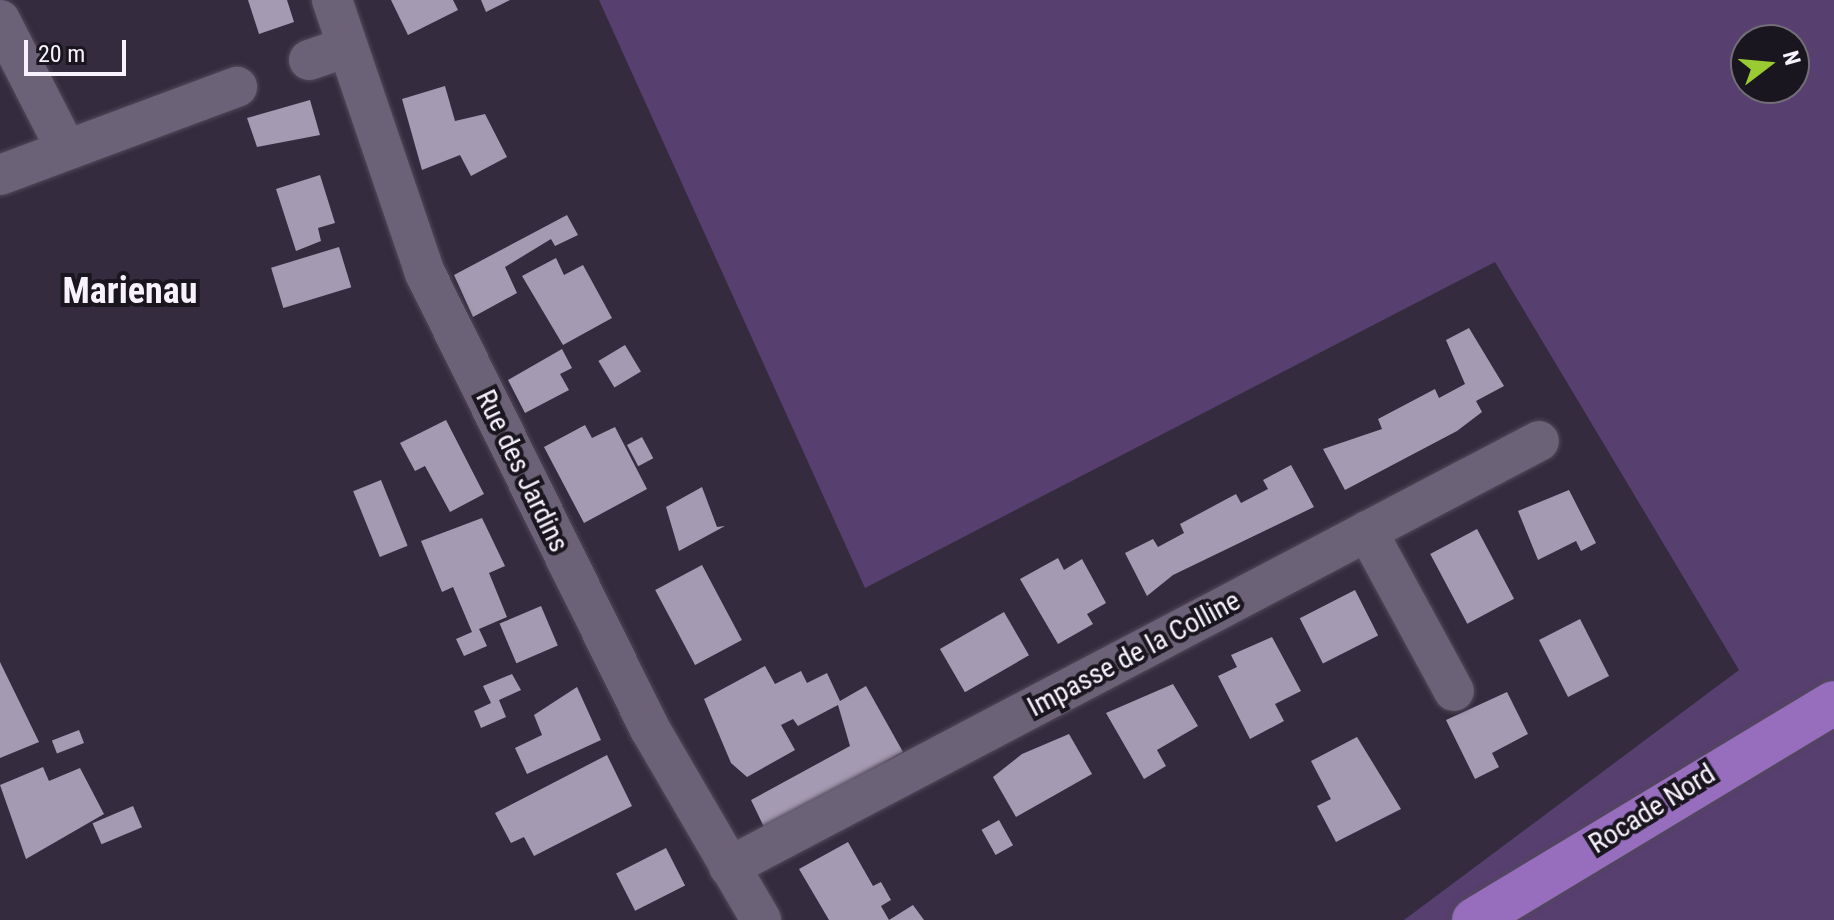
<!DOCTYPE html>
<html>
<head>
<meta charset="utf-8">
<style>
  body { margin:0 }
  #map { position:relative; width:1834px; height:920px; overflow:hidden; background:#342c3e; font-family:"Roboto Condensed",sans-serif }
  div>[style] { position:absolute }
  .green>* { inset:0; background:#573f6f }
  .building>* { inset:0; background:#a49ab1; transform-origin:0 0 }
  .roads { filter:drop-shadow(0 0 2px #514959) drop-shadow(0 0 2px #514959) }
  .minor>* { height:40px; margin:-20px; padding:0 20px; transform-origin:20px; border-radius:20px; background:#6c6277 }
  .major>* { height:44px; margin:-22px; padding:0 22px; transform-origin:22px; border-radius:22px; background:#976dbe }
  span { translate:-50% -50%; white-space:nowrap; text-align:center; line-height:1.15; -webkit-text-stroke:8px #1a161f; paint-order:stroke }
  .street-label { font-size:28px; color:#f7f2fe }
  .district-label { font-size:36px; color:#f7f2fe; font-weight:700 }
  .north { position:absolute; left:1730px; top:24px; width:80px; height:80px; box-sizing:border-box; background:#1a161f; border:2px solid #726e78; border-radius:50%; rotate:74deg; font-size:22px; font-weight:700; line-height:32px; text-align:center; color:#f7f2fe }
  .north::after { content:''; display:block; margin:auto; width:28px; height:36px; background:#9bcb33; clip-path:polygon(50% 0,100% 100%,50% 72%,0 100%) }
  .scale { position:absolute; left:24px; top:40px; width:102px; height:36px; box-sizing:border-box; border:4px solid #f7f2fe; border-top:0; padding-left:10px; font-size:24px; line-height:28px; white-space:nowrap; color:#f7f2fe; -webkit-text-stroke:6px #1a161f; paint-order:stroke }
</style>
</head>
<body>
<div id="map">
  <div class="green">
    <div style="clip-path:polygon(evenodd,599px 0,1834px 0,1834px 920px,1404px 920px,1739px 670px,1495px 262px,865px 588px,599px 0,1746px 40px,1794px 40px,1794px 88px,1746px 88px,1746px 40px)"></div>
  </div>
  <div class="building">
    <div style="clip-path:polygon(248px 0,287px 0,294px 22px,259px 34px)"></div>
    <div style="clip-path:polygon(391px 0,453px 0,458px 10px,408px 35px)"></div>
    <div style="clip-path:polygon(481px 0,510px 0,486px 12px)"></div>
    <div style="clip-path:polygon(445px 86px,455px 121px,485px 114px,507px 157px,471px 176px,460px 155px,422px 170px,402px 99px)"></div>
    <div style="clip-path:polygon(310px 100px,320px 135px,257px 147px,247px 118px)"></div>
    <div style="clip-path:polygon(320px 175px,335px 223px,318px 228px,321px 241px,296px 251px,276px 189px)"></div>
    <div style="clip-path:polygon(567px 215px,578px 235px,555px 246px,551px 239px,505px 267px,517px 293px,473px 317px,454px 275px)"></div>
    <div style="left:339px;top:247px;width:42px;height:71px;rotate:73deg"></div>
    <div style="clip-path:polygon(556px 258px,564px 275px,583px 265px,612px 318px,563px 345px,522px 276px)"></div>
    <div style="clip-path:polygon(1469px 328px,1504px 386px,1476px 401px,1482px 412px,1457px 431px,1345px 490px,1323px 449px,1382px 429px,1378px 419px,1435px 389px,1439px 398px,1465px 384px,1446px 340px)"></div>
    <div style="left:625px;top:345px;width:31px;height:31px;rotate:59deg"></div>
    <div style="clip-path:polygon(562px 349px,572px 368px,560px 374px,569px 390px,525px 413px,508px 380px)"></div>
    <div style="clip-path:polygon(446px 420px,484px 494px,450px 512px,425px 466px,415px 471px,400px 443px)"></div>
    <div style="clip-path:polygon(585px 425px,592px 438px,615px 427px,647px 489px,584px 523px,544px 447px)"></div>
    <div style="left:642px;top:437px;width:24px;height:17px;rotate:62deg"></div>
    <div style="clip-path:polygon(1291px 465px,1314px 507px,1173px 575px,1147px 596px,1125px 553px,1153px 539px,1158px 547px,1184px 533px,1180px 524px,1236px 494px,1241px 503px,1268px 489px,1263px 480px)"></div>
    <div style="left:381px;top:480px;width:71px;height:30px;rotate:68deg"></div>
    <div style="clip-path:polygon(702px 487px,717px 527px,725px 526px,679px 551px,666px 507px)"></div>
    <div style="clip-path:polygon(1569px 490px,1596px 543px,1581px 551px,1576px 541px,1538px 560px,1518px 511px)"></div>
    <div style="clip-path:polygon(482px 518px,505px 566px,489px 573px,507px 617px,479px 629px,487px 646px,464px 656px,456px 639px,472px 632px,453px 587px,442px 592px,421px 541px)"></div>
    <div style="left:1477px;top:529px;width:79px;height:53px;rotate:62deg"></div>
    <div style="clip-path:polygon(1058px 558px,1064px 570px,1082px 559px,1106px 603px,1087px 614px,1093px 624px,1058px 644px,1020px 579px)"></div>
    <div style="left:702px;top:565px;width:85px;height:53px;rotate:62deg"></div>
    <div style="left:1355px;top:590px;width:51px;height:62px;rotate:63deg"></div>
    <div style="left:541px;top:606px;width:43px;height:45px;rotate:67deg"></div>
    <div style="left:1004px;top:612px;width:50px;height:74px;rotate:60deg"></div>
    <div style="left:1580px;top:619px;width:64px;height:46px;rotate:63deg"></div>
    <div style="clip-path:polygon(1272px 637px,1301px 691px,1275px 704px,1284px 721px,1250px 739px,1218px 676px,1237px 667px,1231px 655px)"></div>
    <div style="clip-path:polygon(0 662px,39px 742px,0 758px)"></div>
    <div style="clip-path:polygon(765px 666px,775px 684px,801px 671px,807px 683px,827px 673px,840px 701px,866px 686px,903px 752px,765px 829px,751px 800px,850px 746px,838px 705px,798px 726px,793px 719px,781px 725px,795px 750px,747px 777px,731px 763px,704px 699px)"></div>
    <div style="clip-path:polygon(512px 674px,521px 690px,499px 700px,506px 717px,481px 728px,474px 711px,491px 703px,483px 686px)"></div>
    <div style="clip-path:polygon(1173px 684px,1198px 726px,1157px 750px,1166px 766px,1144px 779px,1106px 713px)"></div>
    <div style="clip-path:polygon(577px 687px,601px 740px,527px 774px,515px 748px,542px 735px,534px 715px)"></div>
    <div style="clip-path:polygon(1507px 692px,1528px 734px,1492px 753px,1499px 767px,1475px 779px,1446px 720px)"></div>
    <div style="left:79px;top:730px;width:14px;height:29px;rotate:69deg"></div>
    <div style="clip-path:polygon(1069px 734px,1092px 774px,1016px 817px,993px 777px,1022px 754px)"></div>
    <div style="clip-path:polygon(1357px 737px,1401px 809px,1336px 842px,1317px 806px,1331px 799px,1311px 761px)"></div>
    <div style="clip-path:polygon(607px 755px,632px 806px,534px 856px,524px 837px,511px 843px,495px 813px)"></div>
    <div style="clip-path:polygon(43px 767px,49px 781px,80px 768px,104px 814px,26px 859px,0 785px)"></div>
    <div style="left:133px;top:806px;width:23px;height:44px;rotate:67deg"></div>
    <div style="left:999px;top:820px;width:29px;height:20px;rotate:61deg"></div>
    <div style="clip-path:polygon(848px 842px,873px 886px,881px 882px,891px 900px,881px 906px,889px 920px,913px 905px,924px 920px,829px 920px,799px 869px)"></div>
    <div style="left:666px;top:848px;width:42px;height:56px;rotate:63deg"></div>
  </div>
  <div class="roads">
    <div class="minor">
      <div style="left:332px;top:0;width:288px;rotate:71.2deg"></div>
      <div style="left:425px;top:273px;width:508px;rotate:63.74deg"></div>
      <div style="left:650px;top:729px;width:221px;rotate:59.8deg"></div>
      <div style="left:0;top:20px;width:145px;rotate:62.9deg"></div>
      <div style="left:309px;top:60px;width:39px;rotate:-19deg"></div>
      <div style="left:0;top:175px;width:253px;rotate:-20.4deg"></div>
      <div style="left:1367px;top:531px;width:182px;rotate:61.5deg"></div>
      <div style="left:729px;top:867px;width:915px;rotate:-27.74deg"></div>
    </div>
    <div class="major">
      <div style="left:1474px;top:920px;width:420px;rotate:-31.1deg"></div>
    </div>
  </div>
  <div class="street-label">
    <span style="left:522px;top:471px;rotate:64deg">Rue des Jardins</span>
    <span style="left:1134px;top:654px;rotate:-28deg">Impasse de la Colline</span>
    <span style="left:1652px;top:809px;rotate:-32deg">Rocade Nord</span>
  </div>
  <div class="district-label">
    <span style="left:130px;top:292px">Marienau</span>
  </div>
  <div class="north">N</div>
  <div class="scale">20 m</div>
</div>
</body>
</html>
